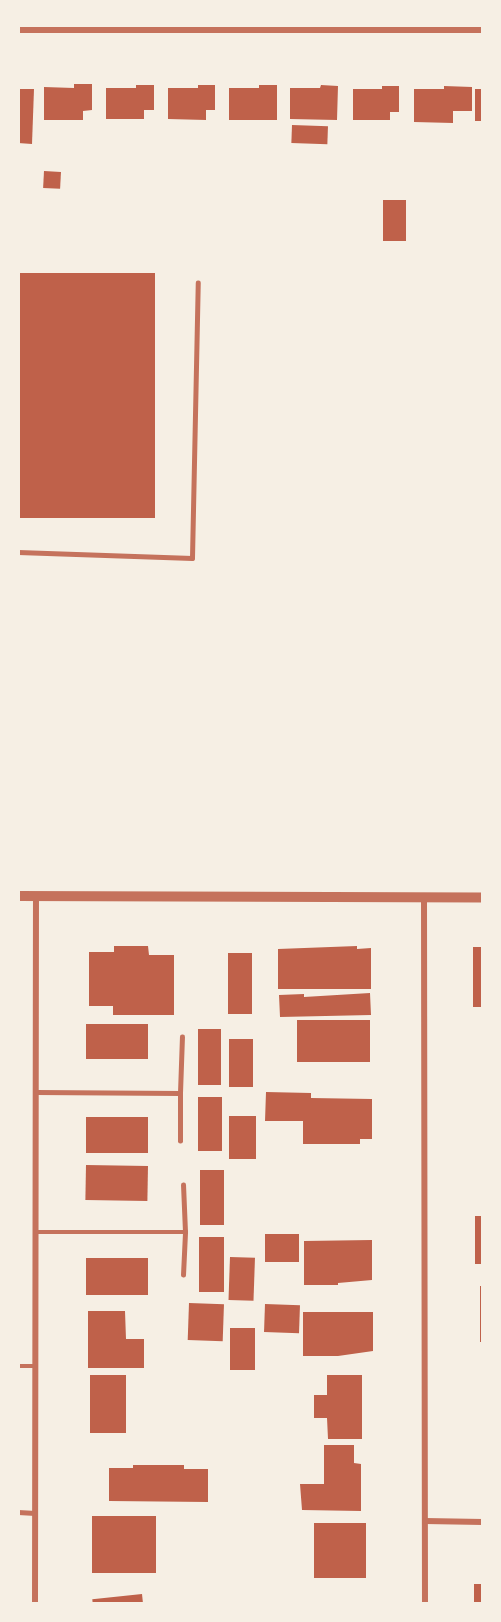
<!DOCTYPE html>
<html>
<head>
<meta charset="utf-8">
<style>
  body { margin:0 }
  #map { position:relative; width:501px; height:1622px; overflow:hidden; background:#f6efe4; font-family:Jost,sans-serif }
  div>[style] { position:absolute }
  .building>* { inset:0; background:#bf614a; transform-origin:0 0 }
  .service>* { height:4.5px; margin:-2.25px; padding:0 2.25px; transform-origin:2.25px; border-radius:2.25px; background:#c5725c }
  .minor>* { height:6px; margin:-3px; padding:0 3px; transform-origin:3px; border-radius:3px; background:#c5725c }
  .tertiary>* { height:10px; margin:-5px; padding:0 5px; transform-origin:5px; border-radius:5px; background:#c5725c }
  span { translate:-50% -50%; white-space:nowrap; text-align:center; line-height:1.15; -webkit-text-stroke:4.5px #f6efe4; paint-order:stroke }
  .frame { position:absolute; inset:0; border:20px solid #f6efe4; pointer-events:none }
</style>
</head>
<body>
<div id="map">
  <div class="building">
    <div style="clip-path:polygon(74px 84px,92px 84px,92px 110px,83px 111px,83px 120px,44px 120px,44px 87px,74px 88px)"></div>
    <div style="clip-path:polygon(136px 85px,154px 85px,154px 110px,144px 110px,144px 119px,106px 119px,106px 88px,136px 88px)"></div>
    <div style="clip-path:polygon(198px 85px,215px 85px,215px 110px,206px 110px,206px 120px,168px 119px,168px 88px,198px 88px)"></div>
    <div style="clip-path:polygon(259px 85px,277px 85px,277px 120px,229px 120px,229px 88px,259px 88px)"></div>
    <div style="clip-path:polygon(321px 85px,338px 86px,337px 120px,290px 119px,290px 88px,320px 88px)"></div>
    <div style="clip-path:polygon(382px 86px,399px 86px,399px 112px,390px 112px,390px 120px,353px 120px,353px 89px,382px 89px)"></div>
    <div style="clip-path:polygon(444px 86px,472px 87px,472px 111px,453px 111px,453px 123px,414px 122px,414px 89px,444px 89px)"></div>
    <div style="clip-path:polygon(18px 89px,34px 89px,32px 144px,18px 143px)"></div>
    <div style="left:475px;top:89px;width:8px;height:32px"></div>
    <div style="left:292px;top:125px;width:36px;height:18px;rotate:2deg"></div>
    <div style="left:44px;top:171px;width:17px;height:17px;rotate:3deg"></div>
    <div style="left:383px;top:200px;width:23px;height:41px"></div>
    <div style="left:18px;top:273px;width:137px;height:245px"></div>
    <div style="clip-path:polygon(114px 946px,148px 946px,149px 955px,174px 955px,174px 1015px,113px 1015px,113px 1006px,89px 1006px,89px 952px,114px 952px)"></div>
    <div style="clip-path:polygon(357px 946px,357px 949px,371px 948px,371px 989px,278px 989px,278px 949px)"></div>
    <div style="left:473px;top:947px;width:10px;height:60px"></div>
    <div style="left:228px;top:953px;width:24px;height:61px"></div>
    <div style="clip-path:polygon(370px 993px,371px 1015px,280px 1017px,279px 995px,304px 994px,304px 997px)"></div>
    <div style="left:297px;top:1020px;width:73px;height:42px"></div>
    <div style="left:86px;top:1024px;width:62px;height:35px"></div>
    <div style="left:198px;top:1029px;width:23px;height:56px"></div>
    <div style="left:229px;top:1039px;width:24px;height:48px"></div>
    <div style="clip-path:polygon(266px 1092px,311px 1093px,311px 1098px,372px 1099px,372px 1139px,360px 1139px,360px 1144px,303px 1144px,303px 1121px,265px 1121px)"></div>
    <div style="left:198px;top:1097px;width:24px;height:54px"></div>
    <div style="left:229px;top:1116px;width:27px;height:43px"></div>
    <div style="left:148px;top:1117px;width:36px;height:62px;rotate:90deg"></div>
    <div style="left:86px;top:1165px;width:62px;height:35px;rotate:1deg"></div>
    <div style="left:200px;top:1170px;width:24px;height:55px"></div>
    <div style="left:475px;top:1216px;width:8px;height:48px"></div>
    <div style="left:299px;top:1234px;width:28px;height:34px;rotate:90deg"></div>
    <div style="left:199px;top:1237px;width:25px;height:55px"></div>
    <div style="clip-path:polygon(372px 1240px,372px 1280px,338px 1283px,338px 1285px,304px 1285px,304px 1241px)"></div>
    <div style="left:230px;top:1257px;width:25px;height:43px;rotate:2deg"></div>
    <div style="left:148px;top:1258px;width:37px;height:62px;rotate:90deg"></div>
    <div style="left:480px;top:1286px;width:3px;height:56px"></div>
    <div style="left:189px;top:1303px;width:35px;height:37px;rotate:2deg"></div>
    <div style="left:265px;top:1304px;width:35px;height:28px;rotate:2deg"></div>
    <div style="clip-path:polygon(88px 1311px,125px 1311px,126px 1339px,144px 1339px,144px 1368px,88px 1368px)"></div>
    <div style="clip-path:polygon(303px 1312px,373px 1312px,373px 1351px,338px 1356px,303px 1356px)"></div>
    <div style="left:230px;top:1328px;width:25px;height:42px"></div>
    <div style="left:90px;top:1375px;width:36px;height:58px"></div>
    <div style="clip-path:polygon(327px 1375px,362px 1375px,362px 1439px,328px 1439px,327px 1418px,314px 1418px,314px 1395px,327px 1395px)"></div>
    <div style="clip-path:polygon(324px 1445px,354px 1445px,354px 1463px,361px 1464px,361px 1511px,302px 1510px,300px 1484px,324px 1484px)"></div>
    <div style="clip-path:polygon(133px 1465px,184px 1465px,184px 1469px,208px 1469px,208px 1502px,109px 1501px,109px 1468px,133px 1468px)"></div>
    <div style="left:156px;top:1516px;width:57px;height:64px;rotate:90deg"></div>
    <div style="left:314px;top:1523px;width:52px;height:55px"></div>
    <div style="left:474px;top:1584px;width:9px;height:20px"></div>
    <div style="left:142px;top:1594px;width:10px;height:50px;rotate:84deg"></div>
  </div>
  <div class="service">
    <div style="left:18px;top:552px;width:174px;rotate:2deg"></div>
    <div style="left:192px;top:558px;width:275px;rotate:-88.8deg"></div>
    <div style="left:36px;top:1092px;width:144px;rotate:0.4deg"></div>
    <div style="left:180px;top:1093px;width:56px;rotate:-88deg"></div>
    <div style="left:180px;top:1141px;width:48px;rotate:-90deg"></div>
    <div style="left:37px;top:1232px;width:148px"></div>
    <div style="left:185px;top:1232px;width:47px;rotate:-92.4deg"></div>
    <div style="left:183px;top:1275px;width:43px;rotate:-87.3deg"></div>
    <div style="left:18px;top:1366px;width:18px"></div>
    <div style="left:18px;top:1512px;width:17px;rotate:3deg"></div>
  </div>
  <div class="minor">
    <div style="left:18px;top:30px;width:465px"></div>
    <div style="left:424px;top:897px;width:707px;rotate:89.92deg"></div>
    <div style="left:425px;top:1521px;width:58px;rotate:1deg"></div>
    <div style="left:35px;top:1604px;width:707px;rotate:-89.92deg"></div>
  </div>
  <div class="tertiary">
    <div style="left:18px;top:896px;width:465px;rotate:0.2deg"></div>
  </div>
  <div class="frame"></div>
</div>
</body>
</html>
